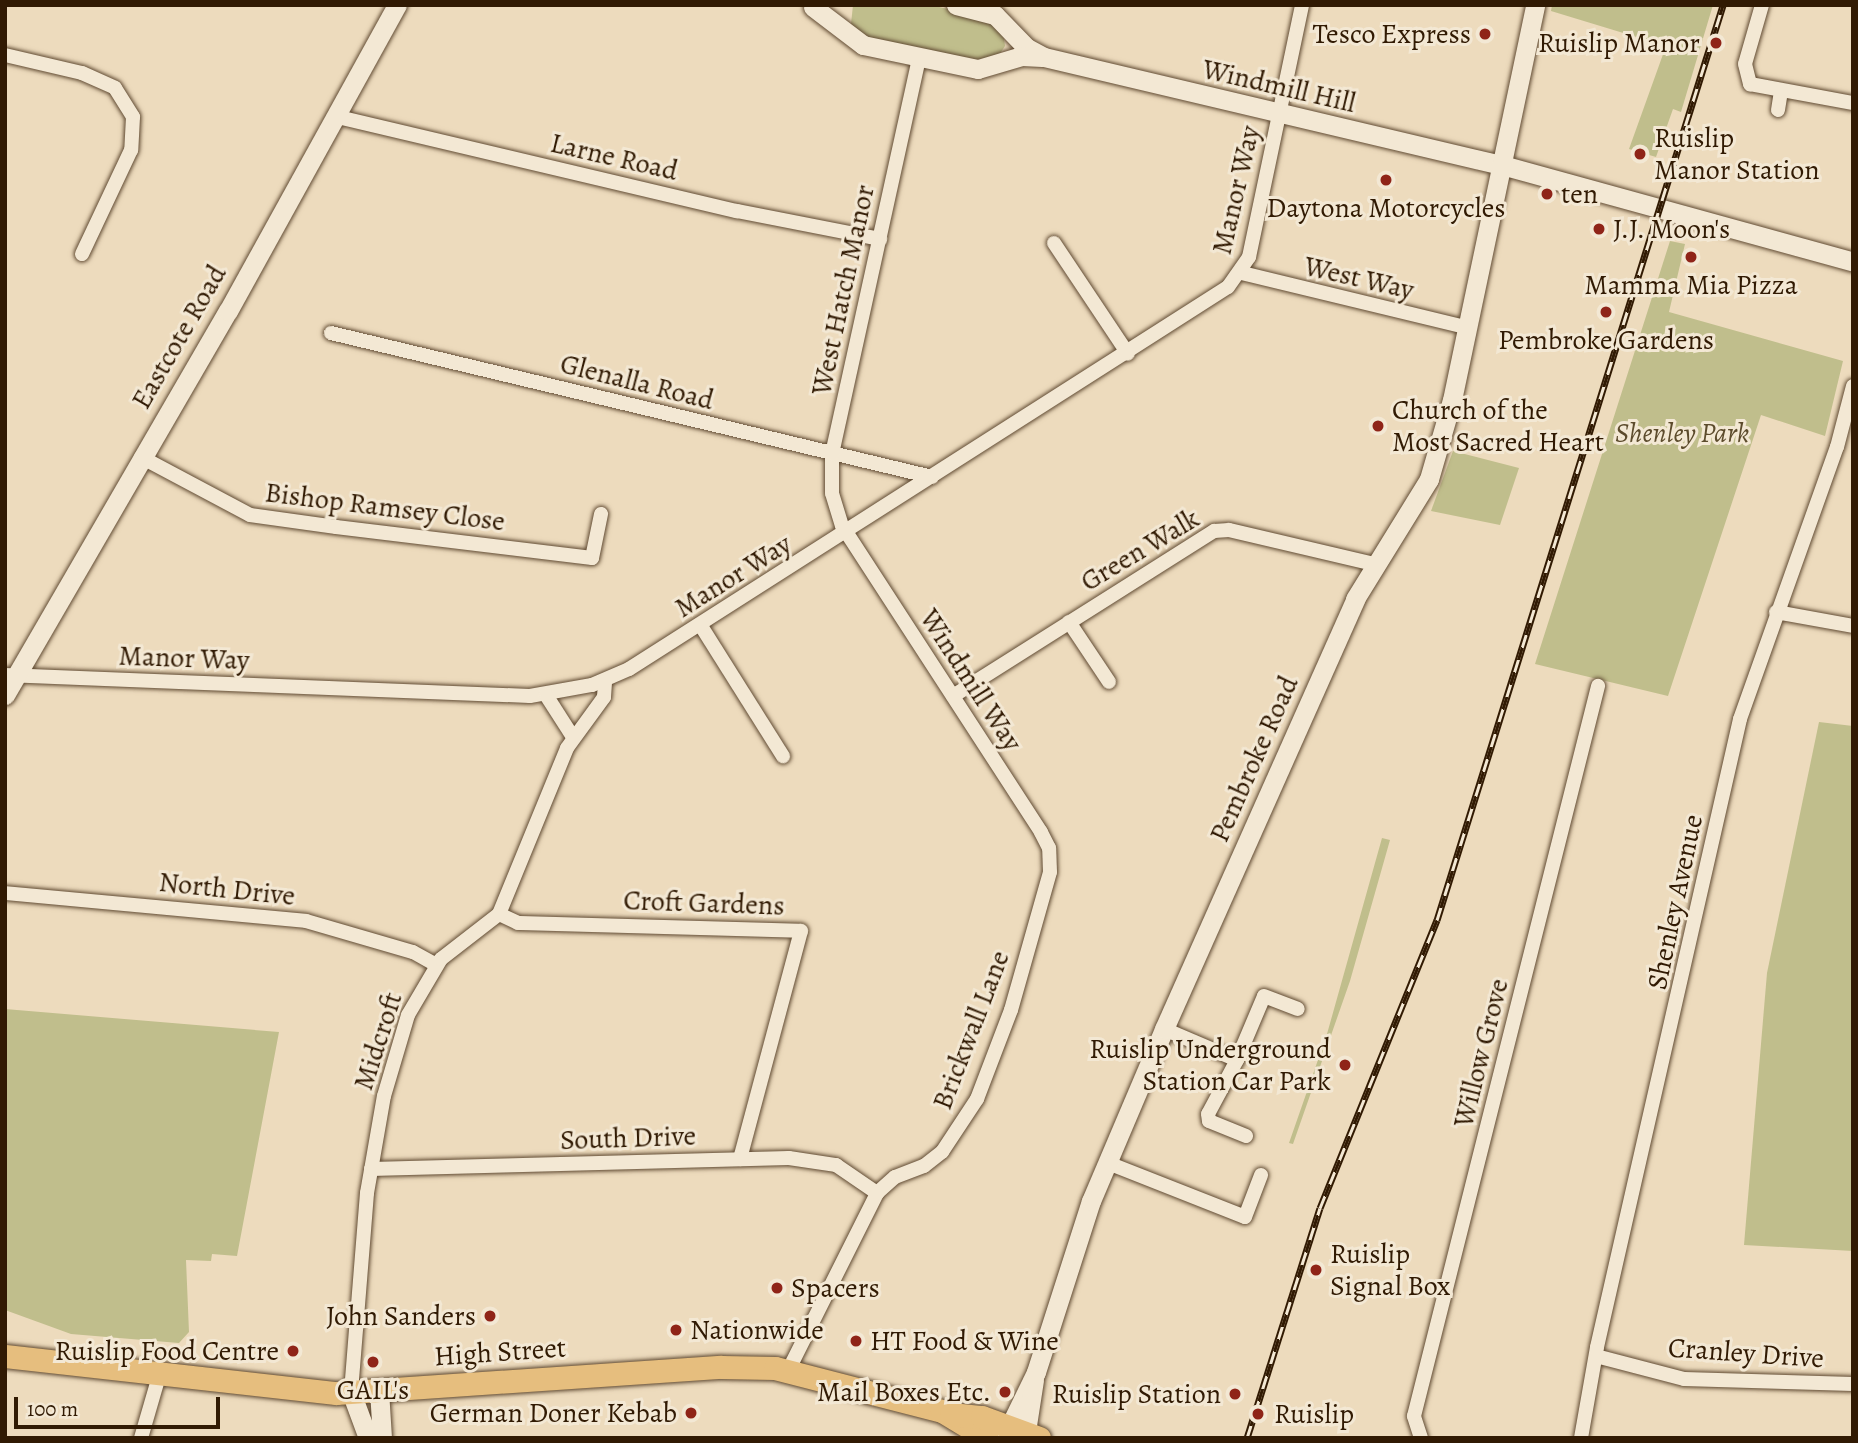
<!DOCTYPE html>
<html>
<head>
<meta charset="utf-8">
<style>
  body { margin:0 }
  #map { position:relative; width:1858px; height:1443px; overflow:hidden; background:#eddbbd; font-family:Alegreya,serif }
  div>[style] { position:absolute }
  .green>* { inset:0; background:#c0be8c }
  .roads { filter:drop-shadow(0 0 2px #604a32) drop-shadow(0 0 2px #604a32) }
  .street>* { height:14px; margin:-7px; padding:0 7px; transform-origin:7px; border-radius:7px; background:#f3e8d4 }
  .secondary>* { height:19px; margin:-9.5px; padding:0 9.5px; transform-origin:9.5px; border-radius:9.5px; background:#f3e8d4 }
  .primary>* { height:23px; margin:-11.5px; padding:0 11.5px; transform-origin:11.5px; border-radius:11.5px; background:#e6be7e }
  .rail>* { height:7px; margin-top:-3.5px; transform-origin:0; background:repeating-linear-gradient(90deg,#f3e8d4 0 13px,#311a03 0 26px); box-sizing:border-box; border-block:2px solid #311a03 }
  .dots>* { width:19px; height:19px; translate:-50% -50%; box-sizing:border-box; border:4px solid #f3e8d4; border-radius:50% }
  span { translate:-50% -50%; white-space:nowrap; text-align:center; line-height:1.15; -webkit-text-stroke:6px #f3e8d4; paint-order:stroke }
  .poi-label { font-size:28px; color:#311a03 }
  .right { translate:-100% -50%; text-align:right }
  .left { translate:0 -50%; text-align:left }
  .street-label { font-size:28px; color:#311a03 }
  .park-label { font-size:28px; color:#5c4b2c; font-style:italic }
  .frame { position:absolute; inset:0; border:7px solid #311a03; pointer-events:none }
  .scale { position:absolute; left:14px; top:1397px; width:206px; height:32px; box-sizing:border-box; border:4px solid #311a03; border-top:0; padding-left:9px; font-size:21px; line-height:24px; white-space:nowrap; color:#311a03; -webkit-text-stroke:5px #f3e8d4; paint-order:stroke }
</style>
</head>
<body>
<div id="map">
  <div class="green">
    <div style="clip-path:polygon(853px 5px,931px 5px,993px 20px,1003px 32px,1005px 46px,997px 58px,981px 65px,871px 41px,851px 24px)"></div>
    <div style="clip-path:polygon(1552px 5px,1713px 5px,1681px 112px,1673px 109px,1656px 157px,1629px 149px,1666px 46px,1551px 11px)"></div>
    <div style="clip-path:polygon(1670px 241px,1685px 244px,1669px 312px,1843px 361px,1825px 436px,1761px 415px,1668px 696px,1535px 664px)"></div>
    <div style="clip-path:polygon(1453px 451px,1519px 468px,1500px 525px,1431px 511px)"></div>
    <div style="clip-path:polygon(1819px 722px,1853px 726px,1853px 1251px,1744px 1245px,1767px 973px)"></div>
    <div style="clip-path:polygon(1382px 838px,1390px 840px,1350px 981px,1293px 1144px,1289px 1143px,1327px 1034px)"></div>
    <div style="clip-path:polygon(5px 1009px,279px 1032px,237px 1256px,212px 1254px,211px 1261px,186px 1260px,189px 1332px,179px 1343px,71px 1334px,5px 1310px)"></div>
  </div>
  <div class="roads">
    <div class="street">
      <div style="left:1762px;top:5px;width:61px;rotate:106.1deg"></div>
      <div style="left:1745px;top:64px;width:21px;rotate:76deg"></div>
      <div style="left:1750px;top:84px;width:105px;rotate:10.5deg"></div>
      <div style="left:5px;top:55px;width:79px;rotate:13.2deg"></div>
      <div style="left:82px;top:73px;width:36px;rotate:24deg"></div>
      <div style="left:115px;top:88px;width:34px;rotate:58deg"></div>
      <div style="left:133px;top:117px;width:33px;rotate:93deg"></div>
      <div style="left:131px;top:150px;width:115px;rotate:115.2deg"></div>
      <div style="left:1778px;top:110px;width:19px;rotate:-81deg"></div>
      <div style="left:338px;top:117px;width:410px;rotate:13.3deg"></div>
      <div style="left:737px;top:211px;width:146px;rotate:11.1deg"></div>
      <div style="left:1054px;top:243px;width:133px;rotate:56.3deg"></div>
      <div style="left:1242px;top:273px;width:230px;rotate:13.6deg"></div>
      <div style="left:331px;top:333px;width:618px;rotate:13.47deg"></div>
      <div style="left:141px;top:457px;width:123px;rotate:28deg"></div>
      <div style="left:250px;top:515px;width:87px;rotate:7.9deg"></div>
      <div style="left:336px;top:527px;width:258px;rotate:6.9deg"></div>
      <div style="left:592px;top:558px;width:45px;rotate:-78.4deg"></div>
      <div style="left:1776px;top:612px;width:78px;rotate:10.3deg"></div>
      <div style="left:1069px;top:622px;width:72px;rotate:56.3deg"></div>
      <div style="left:701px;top:626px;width:154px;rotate:57.8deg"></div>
      <div style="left:5px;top:675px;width:525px;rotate:2.29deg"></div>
      <div style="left:530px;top:696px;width:63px;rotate:-10.1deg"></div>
      <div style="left:592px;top:685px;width:40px;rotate:-23.4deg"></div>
      <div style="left:629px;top:669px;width:710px;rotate:-32.53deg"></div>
      <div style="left:1228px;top:287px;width:37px;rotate:-55deg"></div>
      <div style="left:1249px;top:257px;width:258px;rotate:-78.1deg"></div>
      <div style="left:546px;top:695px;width:50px;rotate:57.3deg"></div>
      <div style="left:953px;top:696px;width:309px;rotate:-32.3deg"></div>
      <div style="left:1214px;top:531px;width:15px;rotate:-4deg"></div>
      <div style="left:1229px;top:530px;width:149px;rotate:13.2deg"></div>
      <div style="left:5px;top:893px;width:302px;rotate:5.3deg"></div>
      <div style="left:306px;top:921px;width:111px;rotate:16.2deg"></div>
      <div style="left:413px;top:952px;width:26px;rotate:29deg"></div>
      <div style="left:499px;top:914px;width:21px;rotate:25deg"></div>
      <div style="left:518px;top:923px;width:283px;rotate:1.6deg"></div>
      <div style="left:801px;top:931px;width:236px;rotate:105deg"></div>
      <div style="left:1164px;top:1029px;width:79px;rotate:23deg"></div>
      <div style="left:1237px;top:1060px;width:61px;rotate:118.2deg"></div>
      <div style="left:1208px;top:1114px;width:7px;rotate:82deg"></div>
      <div style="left:1209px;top:1121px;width:40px;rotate:22deg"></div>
      <div style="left:1237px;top:1060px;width:69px;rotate:-67.1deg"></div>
      <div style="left:1264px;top:996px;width:36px;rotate:21deg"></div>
      <div style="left:1108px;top:1163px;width:147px;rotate:21.5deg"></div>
      <div style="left:1245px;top:1217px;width:45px;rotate:-69.1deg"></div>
      <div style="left:371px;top:1169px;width:418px;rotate:-1.5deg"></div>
      <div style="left:789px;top:1158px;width:48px;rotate:8.5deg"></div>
      <div style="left:836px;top:1165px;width:50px;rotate:34.3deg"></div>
      <div style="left:1596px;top:1356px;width:91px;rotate:14.6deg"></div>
      <div style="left:1684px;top:1379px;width:169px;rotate:1.7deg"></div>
      <div style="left:788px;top:1371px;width:199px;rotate:-63.4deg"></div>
      <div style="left:877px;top:1193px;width:24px;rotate:-42deg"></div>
      <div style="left:895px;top:1177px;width:31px;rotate:-21deg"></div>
      <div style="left:924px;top:1166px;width:23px;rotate:-38deg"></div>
      <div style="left:942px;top:1152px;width:64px;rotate:-56.6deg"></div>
      <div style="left:977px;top:1099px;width:95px;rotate:-69.1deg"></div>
      <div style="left:1011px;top:1010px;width:143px;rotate:-74.2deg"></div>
      <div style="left:1050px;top:872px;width:24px;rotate:-92deg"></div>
      <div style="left:1049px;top:848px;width:18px;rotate:-117deg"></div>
      <div style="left:1041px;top:832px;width:365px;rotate:-123deg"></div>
      <div style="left:842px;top:526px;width:34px;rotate:-107deg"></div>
      <div style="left:832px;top:493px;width:39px;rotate:-90deg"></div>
      <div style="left:832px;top:454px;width:406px;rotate:-77.6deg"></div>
      <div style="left:351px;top:1392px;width:200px;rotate:-85.4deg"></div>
      <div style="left:367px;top:1193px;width:98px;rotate:-80.1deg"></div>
      <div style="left:384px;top:1096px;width:84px;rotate:-73.5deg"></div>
      <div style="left:408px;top:1015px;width:65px;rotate:-59.5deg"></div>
      <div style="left:441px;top:959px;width:73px;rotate:-37.8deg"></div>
      <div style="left:499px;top:914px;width:179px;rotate:-67.7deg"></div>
      <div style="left:567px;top:748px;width:63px;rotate:-54deg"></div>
      <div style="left:604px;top:697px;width:16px;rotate:-86deg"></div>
      <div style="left:141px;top:1438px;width:65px;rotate:-73.8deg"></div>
      <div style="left:1421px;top:1438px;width:23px;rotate:-108deg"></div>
      <div style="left:1414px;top:1416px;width:753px;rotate:-75.85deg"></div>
      <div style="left:1581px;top:1438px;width:92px;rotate:-80deg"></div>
      <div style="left:1597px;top:1347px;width:644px;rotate:-77.17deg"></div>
      <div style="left:1740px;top:719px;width:289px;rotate:-70.4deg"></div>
      <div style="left:1837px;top:447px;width:63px;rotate:-75.3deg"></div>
    </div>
    <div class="secondary">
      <div style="left:956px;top:5px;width:40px;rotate:14.4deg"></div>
      <div style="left:995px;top:15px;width:46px;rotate:45.9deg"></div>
      <div style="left:1027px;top:48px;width:19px;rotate:28deg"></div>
      <div style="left:1044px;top:57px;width:471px;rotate:13.3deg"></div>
      <div style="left:1502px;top:165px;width:364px;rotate:15.4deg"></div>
      <div style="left:813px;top:7px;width:63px;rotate:37.2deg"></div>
      <div style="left:863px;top:45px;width:117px;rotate:11.8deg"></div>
      <div style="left:978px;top:69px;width:46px;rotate:-16.5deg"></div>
      <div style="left:1022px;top:56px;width:20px;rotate:3deg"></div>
      <div style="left:5px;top:695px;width:444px;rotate:-59.9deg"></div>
      <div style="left:228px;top:311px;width:350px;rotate:-61.1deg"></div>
      <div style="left:379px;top:1390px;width:48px;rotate:86.4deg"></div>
      <div style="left:351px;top:1392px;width:49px;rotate:69.7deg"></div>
      <div style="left:1004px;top:1438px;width:73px;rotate:-64.1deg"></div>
      <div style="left:1036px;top:1372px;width:180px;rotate:-72.2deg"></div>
      <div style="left:1091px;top:1201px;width:187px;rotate:-67deg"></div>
      <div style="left:1164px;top:1029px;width:471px;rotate:-66deg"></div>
      <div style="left:1355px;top:599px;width:141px;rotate:-58.3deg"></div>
      <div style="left:1429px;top:479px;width:82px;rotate:-73.8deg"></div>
      <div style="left:1452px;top:400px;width:404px;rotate:-78.1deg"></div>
      <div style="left:1025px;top:1438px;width:59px;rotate:-81.2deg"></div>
    </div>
    <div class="primary">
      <div style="left:5px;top:1356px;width:333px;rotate:6.4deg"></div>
      <div style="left:336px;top:1393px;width:386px;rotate:-3.9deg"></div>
      <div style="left:721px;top:1367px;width:54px;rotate:1.1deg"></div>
      <div style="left:775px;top:1368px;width:172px;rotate:14.4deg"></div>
      <div style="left:942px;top:1411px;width:52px;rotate:31deg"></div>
      <div style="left:951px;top:1414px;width:31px;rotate:6deg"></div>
      <div style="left:982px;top:1417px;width:61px;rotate:20.2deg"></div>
    </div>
  </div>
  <div class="rail">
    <div style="left:1247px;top:1438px;width:241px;rotate:-72.4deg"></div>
    <div style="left:1320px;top:1208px;width:311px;rotate:-67.9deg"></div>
    <div style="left:1437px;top:920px;width:959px;rotate:-72.64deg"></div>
  </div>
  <div class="dots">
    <div style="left:1485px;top:34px;background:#8f2418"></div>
    <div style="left:1716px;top:43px;background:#8f2418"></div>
    <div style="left:1640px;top:154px;background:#8f2418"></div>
    <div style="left:1386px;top:180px;background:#8f2418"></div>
    <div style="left:1547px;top:194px;background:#8f2418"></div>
    <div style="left:1599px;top:229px;background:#8f2418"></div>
    <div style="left:1691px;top:257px;background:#8f2418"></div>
    <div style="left:1606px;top:312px;background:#8f2418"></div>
    <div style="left:1378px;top:426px;background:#8f2418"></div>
    <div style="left:1345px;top:1065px;background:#8f2418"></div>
    <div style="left:1316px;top:1270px;background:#8f2418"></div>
    <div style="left:777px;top:1288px;background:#8f2418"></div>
    <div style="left:490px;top:1316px;background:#8f2418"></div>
    <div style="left:676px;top:1330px;background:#8f2418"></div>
    <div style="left:856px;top:1341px;background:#8f2418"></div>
    <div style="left:293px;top:1351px;background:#8f2418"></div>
    <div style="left:373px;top:1362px;background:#8f2418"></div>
    <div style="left:1005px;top:1392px;background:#8f2418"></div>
    <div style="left:1235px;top:1394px;background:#8f2418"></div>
    <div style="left:691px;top:1413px;background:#8f2418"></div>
    <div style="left:1258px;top:1414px;background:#8f2418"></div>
  </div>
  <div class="poi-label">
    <span class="right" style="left:1471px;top:34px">Tesco Express</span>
    <span class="right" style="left:1700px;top:43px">Ruislip Manor</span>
    <span class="left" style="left:1654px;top:154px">Ruislip<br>Manor Station</span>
    <span class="left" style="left:1561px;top:194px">ten</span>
    <span style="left:1386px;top:208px">Daytona Motorcycles</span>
    <span class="left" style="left:1613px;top:229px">J.J. Moon's</span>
    <span style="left:1691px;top:285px">Mamma Mia Pizza</span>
    <span style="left:1606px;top:340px">Pembroke Gardens</span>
    <span class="left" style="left:1392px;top:426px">Church of the<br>Most Sacred Heart</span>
    <span class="right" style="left:1331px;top:1065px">Ruislip Underground<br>Station Car Park</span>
    <span class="left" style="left:1330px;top:1270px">Ruislip<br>Signal Box</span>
    <span class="left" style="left:791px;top:1288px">Spacers</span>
    <span class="right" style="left:476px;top:1316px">John Sanders</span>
    <span class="left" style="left:690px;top:1330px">Nationwide</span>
    <span class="left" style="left:870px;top:1341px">HT Food &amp; Wine</span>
    <span class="right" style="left:279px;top:1351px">Ruislip Food Centre</span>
    <span style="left:373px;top:1390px">GAIL's</span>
    <span class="right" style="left:991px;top:1392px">Mail Boxes Etc.</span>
    <span class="right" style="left:1221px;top:1394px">Ruislip Station</span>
    <span class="right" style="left:677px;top:1413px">German Doner Kebab</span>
    <span class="left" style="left:1274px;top:1414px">Ruislip</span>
  </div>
  <div class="street-label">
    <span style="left:1279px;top:86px;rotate:13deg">Windmill Hill</span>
    <span style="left:614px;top:157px;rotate:13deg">Larne Road</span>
    <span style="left:1236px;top:190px;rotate:-77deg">Manor Way</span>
    <span style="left:1359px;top:278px;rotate:13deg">West Way</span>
    <span style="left:843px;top:290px;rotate:-78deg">West Hatch Manor</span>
    <span style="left:179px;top:337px;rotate:-60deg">Eastcote Road</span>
    <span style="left:637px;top:382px;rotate:14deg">Glenalla Road</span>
    <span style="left:385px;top:507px;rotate:7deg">Bishop Ramsey Close</span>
    <span style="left:1140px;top:550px;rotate:-31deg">Green Walk</span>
    <span style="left:733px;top:576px;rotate:-32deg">Manor Way</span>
    <span style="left:184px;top:658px;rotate:2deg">Manor Way</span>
    <span style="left:971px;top:680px;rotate:57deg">Windmill Way</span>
    <span style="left:1254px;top:759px;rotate:-66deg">Pembroke Road</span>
    <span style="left:227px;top:889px;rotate:6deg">North Drive</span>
    <span style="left:1675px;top:902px;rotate:-78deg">Shenley Avenue</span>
    <span style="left:704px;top:903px;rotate:2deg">Croft Gardens</span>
    <span style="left:971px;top:1030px;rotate:-69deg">Brickwall Lane</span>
    <span style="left:378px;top:1041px;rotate:-72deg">Midcroft</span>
    <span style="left:1481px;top:1053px;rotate:-76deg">Willow Grove</span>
    <span style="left:628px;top:1138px;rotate:-2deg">South Drive</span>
    <span style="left:500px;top:1352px;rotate:-4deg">High Street</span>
    <span style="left:1746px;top:1353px;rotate:4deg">Cranley Drive</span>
  </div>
  <div class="park-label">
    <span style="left:1682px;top:433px">Shenley Park</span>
  </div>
  <div class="frame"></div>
  <div class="scale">100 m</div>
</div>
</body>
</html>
